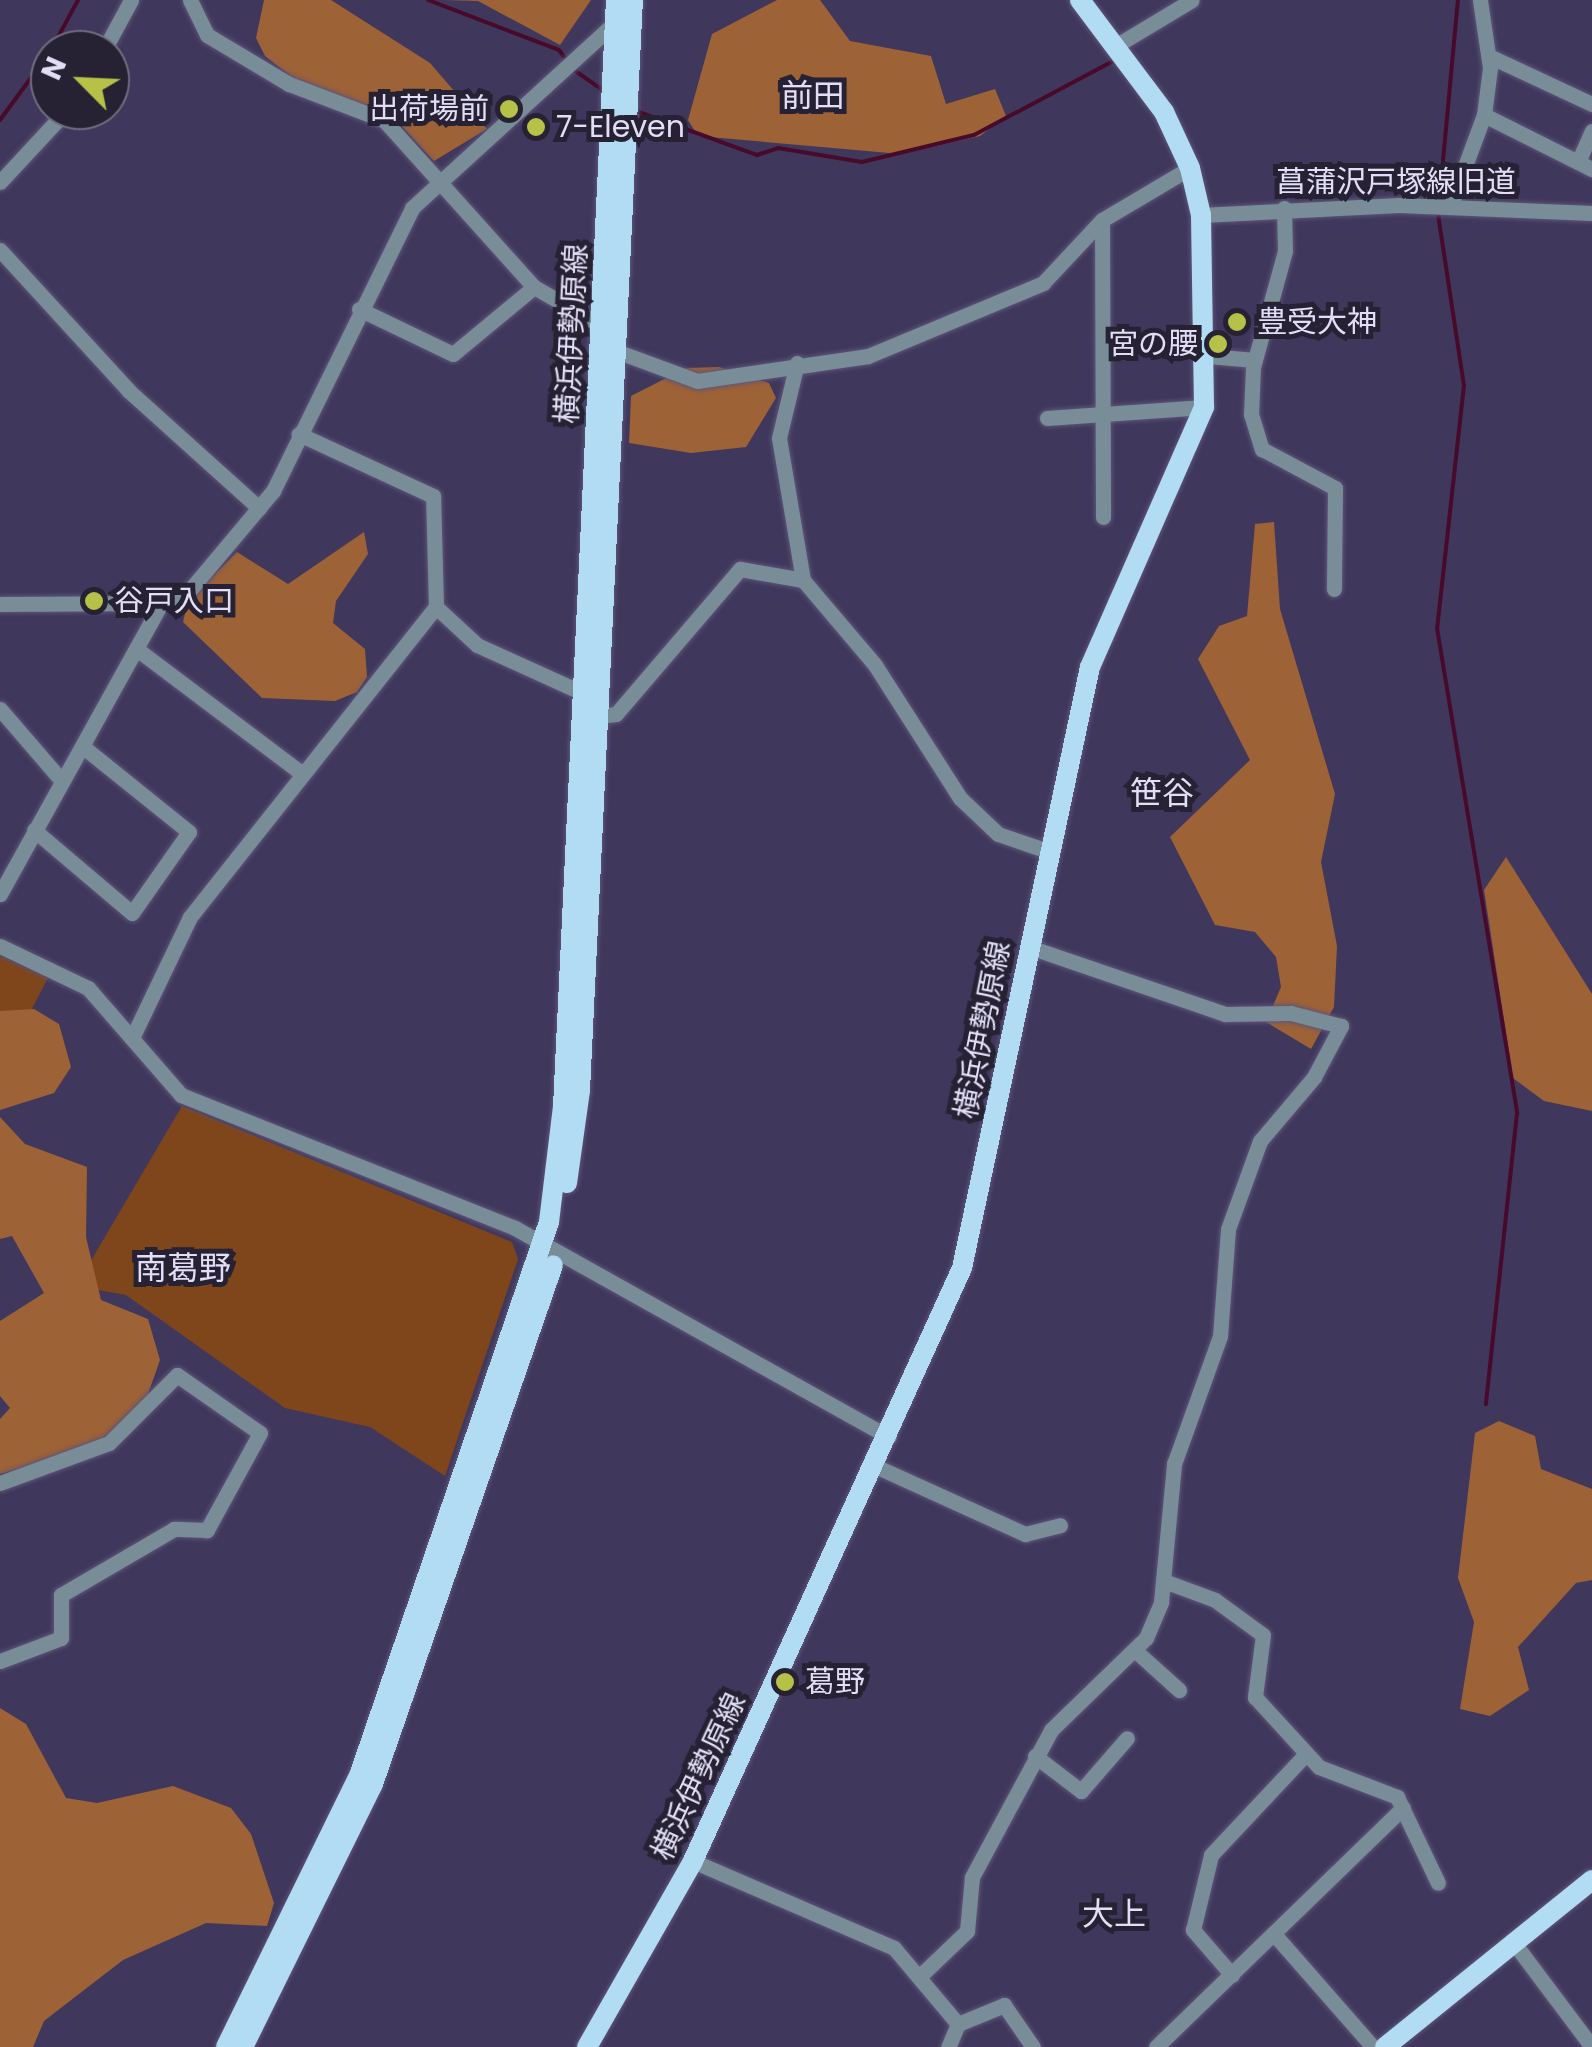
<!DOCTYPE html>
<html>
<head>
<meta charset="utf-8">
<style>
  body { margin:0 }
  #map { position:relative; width:1592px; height:2047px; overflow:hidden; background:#40375d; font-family:Poppins,"Noto Sans JP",sans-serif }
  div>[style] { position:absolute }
  .green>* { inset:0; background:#7f461b }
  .forest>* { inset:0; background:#9e6237 }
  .stream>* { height:4px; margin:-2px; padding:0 2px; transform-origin:2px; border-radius:2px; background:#480a2a }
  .roads { filter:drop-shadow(0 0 2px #5d5578) drop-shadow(0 0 2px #5d5578) }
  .minor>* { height:15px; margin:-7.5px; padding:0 7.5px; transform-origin:7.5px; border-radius:7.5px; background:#798d99 }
  .major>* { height:20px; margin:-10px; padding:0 10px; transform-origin:10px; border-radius:10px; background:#b2dcf4 }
  .dots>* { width:28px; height:28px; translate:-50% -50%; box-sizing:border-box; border:5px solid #262233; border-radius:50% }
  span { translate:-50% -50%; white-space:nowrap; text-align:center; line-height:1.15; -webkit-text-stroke:10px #262233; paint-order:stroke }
  .poi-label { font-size:30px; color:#e2def5 }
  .right { translate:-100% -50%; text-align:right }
  .left { translate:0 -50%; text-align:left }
  .street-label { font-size:30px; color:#e2def5 }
  .neighbourhood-label { font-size:32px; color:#e2def5 }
  .north { position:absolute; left:30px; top:30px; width:100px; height:100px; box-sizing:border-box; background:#262233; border:2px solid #716d81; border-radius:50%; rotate:294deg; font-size:28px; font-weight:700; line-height:40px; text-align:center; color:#e2def5 }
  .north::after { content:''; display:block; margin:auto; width:35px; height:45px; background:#b6c148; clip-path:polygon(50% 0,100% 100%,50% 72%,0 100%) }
</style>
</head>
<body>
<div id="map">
  <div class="green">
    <div style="clip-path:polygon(0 956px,48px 978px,13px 1045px,0 1035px)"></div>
    <div style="clip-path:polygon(182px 1106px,512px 1242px,518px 1259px,445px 1476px,370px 1427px,285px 1408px,126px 1295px,76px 1286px)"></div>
  </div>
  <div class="forest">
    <div style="clip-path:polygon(264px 0,331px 0,430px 63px,487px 129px,434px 161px,396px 120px,293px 78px,265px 56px,256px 38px)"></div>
    <div style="clip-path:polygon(444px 0,591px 0,560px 45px,478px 1px)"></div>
    <div style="clip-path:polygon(777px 0,820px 0,850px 41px,931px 56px,946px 104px,995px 89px,1006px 116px,980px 136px,901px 154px,698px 136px,688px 120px,712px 34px)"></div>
    <div style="clip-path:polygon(719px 367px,769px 383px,776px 398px,746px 447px,691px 453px,629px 443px,631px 396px,686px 368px)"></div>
    <div style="clip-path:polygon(1274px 522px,1280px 609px,1335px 794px,1321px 862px,1337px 946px,1334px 1007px,1311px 1049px,1266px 1022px,1281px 987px,1276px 957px,1255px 932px,1215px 925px,1170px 837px,1250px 760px,1198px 659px,1219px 626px,1247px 616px,1255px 524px)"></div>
    <div style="clip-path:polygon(364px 532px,368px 554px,336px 601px,333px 623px,365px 649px,367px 677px,357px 692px,335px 701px,262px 698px,183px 622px,188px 601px,237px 552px,288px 584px)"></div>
    <div style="clip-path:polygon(1506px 857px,1592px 994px,1592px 1111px,1544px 1101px,1513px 1078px,1484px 890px)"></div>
    <div style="clip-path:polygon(34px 1009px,59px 1024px,71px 1067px,54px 1093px,0 1110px,0 1011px)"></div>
    <div style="clip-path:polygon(0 1117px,25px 1144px,87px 1167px,86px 1237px,101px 1300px,148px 1319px,160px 1360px,148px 1394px,102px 1446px,0 1474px,0 1419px,10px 1408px,0 1396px,0 1321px,44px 1293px,12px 1236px,0 1239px)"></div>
    <div style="clip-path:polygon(1499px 1421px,1535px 1436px,1541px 1469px,1592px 1489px,1592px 1580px,1576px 1583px,1518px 1647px,1529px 1690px,1490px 1716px,1460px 1709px,1474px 1622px,1458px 1578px,1475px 1433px)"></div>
    <div style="clip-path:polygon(0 1708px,26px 1724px,66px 1798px,97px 1803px,173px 1786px,231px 1808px,251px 1834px,274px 1903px,267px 1926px,206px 1923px,123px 1960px,44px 2021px,33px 2047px,0 2047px)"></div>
  </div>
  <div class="stream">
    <div style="left:428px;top:0;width:140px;rotate:20.9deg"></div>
    <div style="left:559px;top:50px;width:15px;rotate:53deg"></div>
    <div style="left:51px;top:50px;width:57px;rotate:-61.6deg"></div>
    <div style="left:574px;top:70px;width:35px;rotate:35deg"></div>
    <div style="left:636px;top:111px;width:129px;rotate:20deg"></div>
    <div style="left:757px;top:155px;width:22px;rotate:-18deg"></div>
    <div style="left:778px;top:148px;width:85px;rotate:9.5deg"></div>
    <div style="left:862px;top:162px;width:115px;rotate:-13.6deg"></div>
    <div style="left:974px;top:135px;width:157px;rotate:-28deg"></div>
    <div style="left:0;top:120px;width:84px;rotate:-53.7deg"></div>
    <div style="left:1439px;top:204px;width:205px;rotate:-84.7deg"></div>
    <div style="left:1438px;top:214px;width:173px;rotate:81.4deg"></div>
    <div style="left:1464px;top:385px;width:244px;rotate:96.3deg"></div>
    <div style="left:1437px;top:628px;width:492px;rotate:80.6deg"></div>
    <div style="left:1517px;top:1113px;width:293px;rotate:96.1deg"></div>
  </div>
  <div class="roads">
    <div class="minor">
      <div style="left:190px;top:0;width:39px;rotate:64deg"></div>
      <div style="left:207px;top:35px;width:96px;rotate:30.9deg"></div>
      <div style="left:289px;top:84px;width:102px;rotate:20.8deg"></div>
      <div style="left:384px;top:120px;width:224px;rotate:48.1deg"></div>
      <div style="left:534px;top:287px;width:78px;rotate:29.8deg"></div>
      <div style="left:1117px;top:45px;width:87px;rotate:-31deg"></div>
      <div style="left:104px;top:50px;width:57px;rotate:-61.6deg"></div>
      <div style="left:1489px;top:56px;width:114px;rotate:25deg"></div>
      <div style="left:1484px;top:115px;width:121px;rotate:26.6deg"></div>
      <div style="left:1578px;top:162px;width:34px;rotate:-66deg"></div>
      <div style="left:0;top:182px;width:98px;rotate:-47.1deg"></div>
      <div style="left:1451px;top:204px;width:95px;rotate:-69.7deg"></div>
      <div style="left:1484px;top:115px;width:47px;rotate:-82.7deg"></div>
      <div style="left:1490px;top:68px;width:69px;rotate:-98.4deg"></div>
      <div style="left:1284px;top:208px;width:43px;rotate:88.7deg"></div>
      <div style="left:1285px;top:251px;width:120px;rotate:105.4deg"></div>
      <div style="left:1253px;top:367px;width:47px;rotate:92.4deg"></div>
      <div style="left:1251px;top:414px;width:37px;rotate:73deg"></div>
      <div style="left:1262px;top:449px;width:83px;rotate:28.1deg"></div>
      <div style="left:1335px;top:488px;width:101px;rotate:90.6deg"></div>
      <div style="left:1201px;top:215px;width:198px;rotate:-2.9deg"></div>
      <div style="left:1399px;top:205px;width:193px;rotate:2.4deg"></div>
      <div style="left:1102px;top:220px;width:297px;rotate:89.8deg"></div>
      <div style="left:0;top:250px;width:191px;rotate:47.5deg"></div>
      <div style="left:129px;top:391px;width:175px;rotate:42deg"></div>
      <div style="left:359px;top:309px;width:104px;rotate:25.6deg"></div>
      <div style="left:453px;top:354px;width:105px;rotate:-39.6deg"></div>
      <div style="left:616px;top:351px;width:86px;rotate:20.3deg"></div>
      <div style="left:697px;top:381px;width:173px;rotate:-8.3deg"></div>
      <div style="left:868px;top:356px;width:190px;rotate:-22.6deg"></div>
      <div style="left:1043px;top:283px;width:86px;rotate:-46.9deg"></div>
      <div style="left:1102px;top:220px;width:102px;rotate:-30.6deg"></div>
      <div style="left:1208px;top:356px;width:47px;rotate:4.9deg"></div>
      <div style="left:797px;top:363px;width:77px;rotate:103.5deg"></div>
      <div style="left:779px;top:438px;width:144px;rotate:80.4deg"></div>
      <div style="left:1047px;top:418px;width:157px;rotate:-4deg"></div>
      <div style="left:0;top:604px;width:161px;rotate:-0.4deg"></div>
      <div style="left:161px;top:603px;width:30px;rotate:-23deg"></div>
      <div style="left:189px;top:591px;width:131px;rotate:-50deg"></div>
      <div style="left:273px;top:491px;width:315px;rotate:-63.8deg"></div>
      <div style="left:412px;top:208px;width:277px;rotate:-42.4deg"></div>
      <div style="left:436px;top:607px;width:56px;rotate:42.8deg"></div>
      <div style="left:477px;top:645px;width:116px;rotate:24.4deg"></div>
      <div style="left:138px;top:650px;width:204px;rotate:37deg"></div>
      <div style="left:0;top:709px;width:95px;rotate:49.3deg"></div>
      <div style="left:598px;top:716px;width:18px;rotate:-6deg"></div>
      <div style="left:616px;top:714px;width:191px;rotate:-49.5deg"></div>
      <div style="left:740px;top:569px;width:64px;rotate:9.9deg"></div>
      <div style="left:803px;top:580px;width:111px;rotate:49.7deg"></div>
      <div style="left:875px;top:665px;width:158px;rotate:57.4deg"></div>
      <div style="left:960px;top:798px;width:52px;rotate:43.5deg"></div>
      <div style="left:998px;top:834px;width:53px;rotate:18.8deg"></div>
      <div style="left:34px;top:830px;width:128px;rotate:40.3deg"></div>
      <div style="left:132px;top:913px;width:99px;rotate:-54.9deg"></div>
      <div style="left:189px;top:832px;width:137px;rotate:-141.2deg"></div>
      <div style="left:0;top:894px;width:333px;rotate:-61deg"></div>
      <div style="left:0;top:946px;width:98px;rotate:25.5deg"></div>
      <div style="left:88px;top:988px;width:142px;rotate:49deg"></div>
      <div style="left:181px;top:1095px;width:360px;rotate:21.7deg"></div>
      <div style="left:515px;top:1228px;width:428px;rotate:29.2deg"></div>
      <div style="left:132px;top:1038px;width:134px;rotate:-64.4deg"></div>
      <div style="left:190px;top:917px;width:396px;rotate:-51.6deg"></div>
      <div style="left:436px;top:607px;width:111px;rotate:-91.5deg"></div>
      <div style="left:433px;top:496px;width:148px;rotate:-155.2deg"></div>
      <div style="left:875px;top:1466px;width:165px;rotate:24.4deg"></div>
      <div style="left:1025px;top:1534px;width:36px;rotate:-14deg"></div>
      <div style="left:0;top:1483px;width:116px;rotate:-20.2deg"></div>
      <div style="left:109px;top:1443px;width:96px;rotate:-45deg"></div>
      <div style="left:177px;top:1375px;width:101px;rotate:34.9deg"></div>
      <div style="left:260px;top:1433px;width:111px;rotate:118.7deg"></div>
      <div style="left:207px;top:1530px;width:33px;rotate:-178deg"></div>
      <div style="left:174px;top:1529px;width:131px;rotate:149.7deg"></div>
      <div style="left:61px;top:1595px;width:43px;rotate:90deg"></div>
      <div style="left:61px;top:1638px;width:65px;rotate:159.3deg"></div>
      <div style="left:1164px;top:1581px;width:54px;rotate:20.4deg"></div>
      <div style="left:1215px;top:1600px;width:59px;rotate:36.1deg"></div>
      <div style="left:1263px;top:1635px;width:63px;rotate:97.4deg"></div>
      <div style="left:1255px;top:1697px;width:95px;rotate:47.6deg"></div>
      <div style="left:1319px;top:1767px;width:84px;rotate:21deg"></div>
      <div style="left:1397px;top:1797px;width:95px;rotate:64.5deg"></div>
      <div style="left:1139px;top:1654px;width:54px;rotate:42deg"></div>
      <div style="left:1035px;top:1756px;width:58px;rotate:37.3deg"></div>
      <div style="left:1081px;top:1791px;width:70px;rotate:-49deg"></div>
      <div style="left:693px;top:1861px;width:219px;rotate:23.4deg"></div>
      <div style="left:894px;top:1948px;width:99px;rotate:49.9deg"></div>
      <div style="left:958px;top:2024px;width:25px;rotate:113deg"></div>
      <div style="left:1274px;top:1934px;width:150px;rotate:48.8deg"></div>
      <div style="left:1514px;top:1943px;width:130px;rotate:53.1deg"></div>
      <div style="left:921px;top:1975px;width:64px;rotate:-43.7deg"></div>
      <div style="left:967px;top:1931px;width:54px;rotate:-84.7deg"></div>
      <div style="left:972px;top:1877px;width:167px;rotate:-61.7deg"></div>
      <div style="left:1051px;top:1730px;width:132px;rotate:-44.1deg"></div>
      <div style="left:1146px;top:1638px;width:39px;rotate:-67deg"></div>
      <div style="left:1161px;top:1602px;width:139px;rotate:-84.6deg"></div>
      <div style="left:1174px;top:1464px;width:136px;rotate:-70.2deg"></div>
      <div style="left:1220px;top:1336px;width:107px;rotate:-85.7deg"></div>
      <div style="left:1228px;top:1229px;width:94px;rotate:-70deg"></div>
      <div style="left:1260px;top:1141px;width:84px;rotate:-49.8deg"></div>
      <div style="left:1314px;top:1077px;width:58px;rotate:-62.1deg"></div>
      <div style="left:1341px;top:1026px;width:52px;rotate:-165.4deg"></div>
      <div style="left:1291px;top:1013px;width:66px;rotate:179.1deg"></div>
      <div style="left:1225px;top:1014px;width:207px;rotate:-161.1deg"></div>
      <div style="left:1232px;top:1975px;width:60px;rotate:-130.9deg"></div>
      <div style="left:1193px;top:1930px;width:77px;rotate:-76.5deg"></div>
      <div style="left:1211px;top:1855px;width:139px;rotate:-46.8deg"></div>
      <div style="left:958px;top:2024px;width:50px;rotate:-22.4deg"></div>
      <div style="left:1004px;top:2005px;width:51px;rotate:55.4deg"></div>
      <div style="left:1156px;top:2047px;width:344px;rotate:-44.1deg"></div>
    </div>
    <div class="major">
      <div style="left:567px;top:1183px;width:94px;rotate:-82deg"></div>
      <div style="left:580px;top:1090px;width:1091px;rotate:-87.22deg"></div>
      <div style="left:226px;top:2047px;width:305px;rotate:-63.9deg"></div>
      <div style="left:360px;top:1773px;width:583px;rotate:-71.07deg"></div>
      <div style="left:549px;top:1222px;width:116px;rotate:-83.1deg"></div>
      <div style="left:563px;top:1107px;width:1108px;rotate:-87.26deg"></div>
      <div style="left:243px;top:2047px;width:293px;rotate:-63.7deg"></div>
      <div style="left:373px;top:1784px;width:549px;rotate:-70.87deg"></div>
      <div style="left:587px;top:2047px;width:214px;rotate:-60.3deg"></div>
      <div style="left:693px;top:1861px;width:651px;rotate:-65.6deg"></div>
      <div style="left:962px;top:1268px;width:614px;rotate:-77.98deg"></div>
      <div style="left:1090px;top:667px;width:284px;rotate:-66.3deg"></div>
      <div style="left:1204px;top:407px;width:192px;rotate:-90.9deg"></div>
      <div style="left:1201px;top:215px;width:48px;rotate:-103.2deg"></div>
      <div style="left:1190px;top:168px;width:62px;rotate:-114.9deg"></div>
      <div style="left:1164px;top:112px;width:140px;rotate:-126.9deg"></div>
      <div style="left:1385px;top:2047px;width:266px;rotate:-38.9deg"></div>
    </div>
  </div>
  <div class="dots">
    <div style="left:509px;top:109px;background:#b6c148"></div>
    <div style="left:536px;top:127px;background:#b6c148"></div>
    <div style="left:1237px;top:322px;background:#b6c148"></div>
    <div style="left:1218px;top:344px;background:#b6c148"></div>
    <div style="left:94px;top:601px;background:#b6c148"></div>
    <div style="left:785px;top:1682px;background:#b6c148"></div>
  </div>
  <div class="poi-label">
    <span class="right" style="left:489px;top:109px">出荷場前</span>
    <span class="left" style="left:556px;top:127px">7-Eleven</span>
    <span class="left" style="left:1257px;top:322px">豊受大神</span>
    <span class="right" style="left:1198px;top:344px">宮の腰</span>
    <span class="left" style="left:114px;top:601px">谷戸入口</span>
    <span class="left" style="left:805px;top:1682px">葛野</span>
  </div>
  <div class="street-label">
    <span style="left:1396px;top:182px">菖蒲沢戸塚線旧道</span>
    <span style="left:572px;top:334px;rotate:-87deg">横浜伊勢原線</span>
    <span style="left:983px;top:1030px;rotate:-79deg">横浜伊勢原線</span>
    <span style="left:699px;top:1777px;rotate:-65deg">横浜伊勢原線</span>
  </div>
  <div class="neighbourhood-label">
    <span style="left:813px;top:96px">前田</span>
    <span style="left:1162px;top:793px">笹谷</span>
    <span style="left:183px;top:1268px">南葛野</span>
    <span style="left:1114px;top:1914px">大上</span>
  </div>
  <div class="north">N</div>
</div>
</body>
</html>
